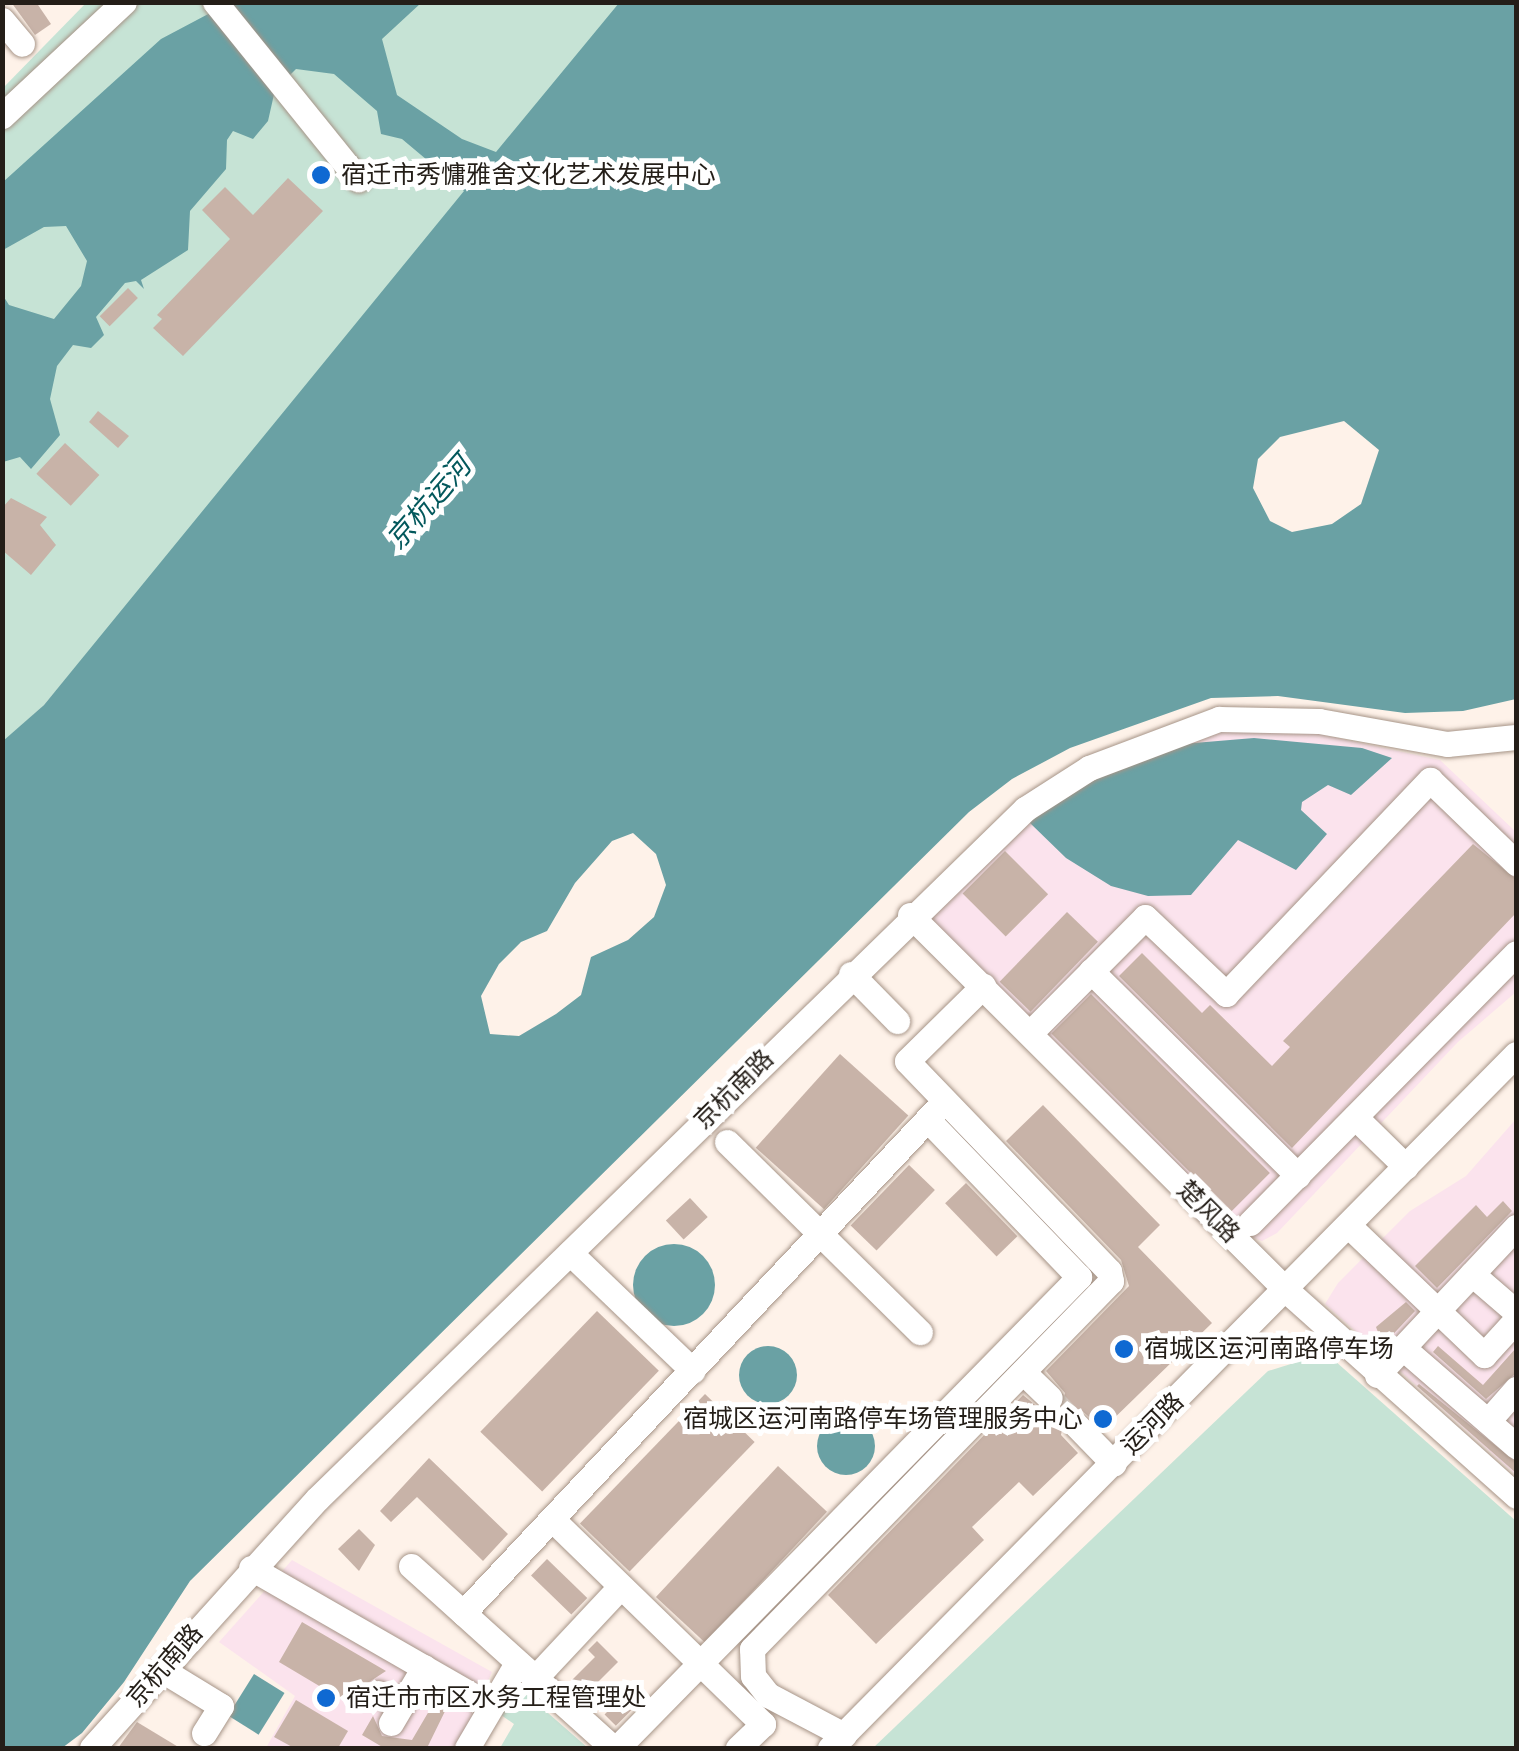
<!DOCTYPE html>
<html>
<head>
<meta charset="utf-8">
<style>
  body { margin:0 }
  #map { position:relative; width:1519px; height:1751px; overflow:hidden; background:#fef2e9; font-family:"Nunito Sans","Noto Sans SC",sans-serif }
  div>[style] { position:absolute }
  .commercial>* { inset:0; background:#fbe3ed }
  .green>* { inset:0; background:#c6e3d5 }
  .water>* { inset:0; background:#6aa1a4; transform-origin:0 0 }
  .round { border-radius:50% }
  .building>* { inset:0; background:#c8b3a8; transform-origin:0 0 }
  .minor-tunnel>* { height:25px; margin-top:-12.5px; transform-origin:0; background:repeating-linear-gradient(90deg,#d2c8bf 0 25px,transparent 0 37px) }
  .roads { filter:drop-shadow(0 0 2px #a69487) drop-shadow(0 0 2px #a69487) }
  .minor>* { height:25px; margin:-12.5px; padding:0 12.5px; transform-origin:12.5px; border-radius:12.5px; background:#fff }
  .dots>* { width:28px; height:28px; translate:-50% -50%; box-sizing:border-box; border:5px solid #fff; border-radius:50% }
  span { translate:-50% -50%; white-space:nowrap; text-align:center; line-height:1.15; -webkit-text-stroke:10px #fff; paint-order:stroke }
  .poi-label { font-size:25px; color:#241e18 }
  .left { translate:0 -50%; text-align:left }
  .right { translate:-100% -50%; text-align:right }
  .street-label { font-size:25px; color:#241e18 }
  .water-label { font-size:28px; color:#03585c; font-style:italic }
  .frame { position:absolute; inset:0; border:5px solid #241e18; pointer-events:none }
</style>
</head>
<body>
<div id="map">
  <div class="commercial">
    <div style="clip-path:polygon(1219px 730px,1314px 733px,1440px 760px,1516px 832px,1516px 992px,1458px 1042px,1277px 1233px,1262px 1241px,1246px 1235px,920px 914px,1060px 792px)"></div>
    <div style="clip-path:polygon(1516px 1119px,1516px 1475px,1325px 1304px,1338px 1283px,1410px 1211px,1466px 1176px)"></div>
    <div style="clip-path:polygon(292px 1560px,492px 1672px,458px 1748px,266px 1748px,295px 1696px,219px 1642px)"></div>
  </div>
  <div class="green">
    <div style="clip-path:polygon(86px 3px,631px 3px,44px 705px,3px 742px,2px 89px)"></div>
    <div style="clip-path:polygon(1326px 1353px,1516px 1521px,1516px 1748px,873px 1748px,1268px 1371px)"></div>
    <div style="clip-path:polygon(516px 1685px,588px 1748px,500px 1748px,514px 1724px,501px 1715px)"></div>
  </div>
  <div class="water">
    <div style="clip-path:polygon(evenodd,229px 3px,421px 3px,382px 39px,397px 95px,462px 139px,496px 152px,619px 3px,1516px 3px,1516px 699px,1463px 711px,1405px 713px,1278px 696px,1211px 698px,1070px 748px,1012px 779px,969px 812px,190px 1581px,124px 1682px,82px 1733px,62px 1748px,3px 1748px,3px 741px,44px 705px,464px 191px,402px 139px,381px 134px,377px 111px,334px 74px,296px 69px,275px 90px,268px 121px,253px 139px,233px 131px,227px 140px,226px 169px,190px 211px,188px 250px,141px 280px,144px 289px,136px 281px,125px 283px,96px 317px,104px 335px,91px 348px,73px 345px,57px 366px,50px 399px,60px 435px,31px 469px,20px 457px,3px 462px,2px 294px,9px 305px,54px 319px,81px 286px,87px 261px,66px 226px,44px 227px,3px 250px,3px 182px,161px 39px,229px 3px,1344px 421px,1379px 450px,1361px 504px,1332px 524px,1292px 532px,1270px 521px,1253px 488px,1258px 459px,1280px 437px,1344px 421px,229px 3px,633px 833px,656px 854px,666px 885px,654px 917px,628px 940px,591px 957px,581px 995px,556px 1014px,519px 1036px,490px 1034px,481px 996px,499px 964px,521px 942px,547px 931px,575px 883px,612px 841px,633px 833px)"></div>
    <div style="clip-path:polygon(1254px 738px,1362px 748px,1392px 758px,1351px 795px,1328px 785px,1302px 802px,1301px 810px,1327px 834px,1296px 870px,1238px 840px,1191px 895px,1148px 896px,1111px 886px,1066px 858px,1030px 823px,1030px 816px,1100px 777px,1182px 744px)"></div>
    <div class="round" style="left:633px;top:1244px;width:82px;height:82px"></div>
    <div class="round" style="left:739px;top:1346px;width:58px;height:58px"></div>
    <div class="round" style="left:817px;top:1417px;width:58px;height:58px"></div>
    <div style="left:254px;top:1674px;width:36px;height:49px;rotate:32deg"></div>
  </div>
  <div class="building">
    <div style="clip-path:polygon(11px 2px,36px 2px,51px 24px,35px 35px)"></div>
    <div style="clip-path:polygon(288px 178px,323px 211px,183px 356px,153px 328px,162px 319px,157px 315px,230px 239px,202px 210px,225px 187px,253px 215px)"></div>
    <div style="left:128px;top:288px;width:14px;height:40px;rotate:45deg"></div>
    <div style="clip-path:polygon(98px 411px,129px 436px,118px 448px,89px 422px)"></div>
    <div style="left:65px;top:443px;width:47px;height:42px;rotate:43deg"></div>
    <div style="clip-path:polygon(11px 498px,47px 517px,40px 525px,56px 545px,31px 575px,2px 550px,2px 508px)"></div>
    <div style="clip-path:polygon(1473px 844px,1516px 879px,1516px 913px,1292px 1148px,1119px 976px,1142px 953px,1202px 1013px,1210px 1005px,1272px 1066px,1290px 1047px,1283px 1041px)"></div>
    <div style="left:1005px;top:851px;width:61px;height:60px;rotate:45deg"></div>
    <div style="left:1067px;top:912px;width:43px;height:97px;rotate:44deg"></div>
    <div style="left:1091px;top:994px;width:253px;height:56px;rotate:45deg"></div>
    <div style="left:840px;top:1054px;width:92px;height:126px;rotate:42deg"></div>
    <div style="clip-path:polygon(1043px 1105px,1160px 1225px,1138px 1247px,1212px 1323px,1103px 1429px,1081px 1410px,1065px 1413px,1061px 1435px,1078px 1453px,1033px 1496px,1019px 1482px,972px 1527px,984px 1540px,876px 1644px,828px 1595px,1023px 1395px,1045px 1413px,1061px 1410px,1065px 1393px,1046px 1371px,1129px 1286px,1121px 1260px,1006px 1141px)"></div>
    <div style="left:909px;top:1165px;width:36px;height:84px;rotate:44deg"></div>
    <div style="left:966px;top:1183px;width:74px;height:29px;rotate:46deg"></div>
    <div style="left:690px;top:1198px;width:26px;height:33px;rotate:47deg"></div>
    <div style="clip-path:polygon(1503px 1201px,1512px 1211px,1437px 1288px,1415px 1266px,1476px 1205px,1487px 1217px)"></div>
    <div style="clip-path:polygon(1406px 1302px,1415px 1311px,1383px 1345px,1376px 1327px)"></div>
    <div style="left:597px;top:1311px;width:86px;height:168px;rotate:44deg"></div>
    <div style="clip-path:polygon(1438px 1346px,1483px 1385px,1516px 1348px,1516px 1373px,1486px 1399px,1433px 1352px)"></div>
    <div style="clip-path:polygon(1419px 1384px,1516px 1462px,1516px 1473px,1417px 1386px)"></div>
    <div style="left:705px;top:1394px;width:69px;height:180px;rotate:44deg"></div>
    <div style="clip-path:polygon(429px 1458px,508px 1534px,483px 1561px,417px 1497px,391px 1522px,380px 1511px)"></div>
    <div style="left:778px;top:1466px;width:67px;height:179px;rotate:43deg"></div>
    <div style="clip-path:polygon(359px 1529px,375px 1545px,359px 1571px,338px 1549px)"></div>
    <div style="left:547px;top:1559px;width:56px;height:23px;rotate:44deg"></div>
    <div style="clip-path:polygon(302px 1622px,386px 1671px,363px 1686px,363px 1712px,279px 1662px)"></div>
    <div style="clip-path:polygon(597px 1641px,618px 1662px,582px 1698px,567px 1685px,595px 1657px,588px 1650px)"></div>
    <div style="left:630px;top:1689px;width:16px;height:36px;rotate:45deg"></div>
    <div style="clip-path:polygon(439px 1694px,450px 1701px,427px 1748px,384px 1748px,362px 1735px,373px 1716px,382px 1736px,412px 1740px)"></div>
    <div style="clip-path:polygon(296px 1700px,348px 1731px,338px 1748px,294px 1748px,274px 1737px)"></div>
    <div style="clip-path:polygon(137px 1722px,180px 1748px,118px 1748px)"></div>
  </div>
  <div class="minor-tunnel">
    <div style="left:1050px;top:1398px;width:37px;rotate:46deg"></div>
  </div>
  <div class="roads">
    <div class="minor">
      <div style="left:215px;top:2px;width:228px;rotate:51.1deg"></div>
      <div style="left:2px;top:20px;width:31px;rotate:50deg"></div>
      <div style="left:2px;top:116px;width:167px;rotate:-43.1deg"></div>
      <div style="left:910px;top:915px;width:531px;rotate:44.92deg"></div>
      <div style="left:1286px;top:1290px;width:309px;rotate:41.8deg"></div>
      <div style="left:1091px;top:971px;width:291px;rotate:44.7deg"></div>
      <div style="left:851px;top:974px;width:66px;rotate:45.6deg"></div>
      <div style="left:1030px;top:1033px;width:163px;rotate:-45.2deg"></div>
      <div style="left:1145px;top:917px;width:112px;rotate:43.5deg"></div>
      <div style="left:1226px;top:994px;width:296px;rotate:-46.4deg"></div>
      <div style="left:1430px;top:780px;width:120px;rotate:44deg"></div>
      <div style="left:1355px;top:1117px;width:71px;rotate:44.4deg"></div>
      <div style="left:727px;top:1142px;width:271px;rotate:44.6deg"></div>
      <div style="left:1250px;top:1223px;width:379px;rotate:-45.4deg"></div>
      <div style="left:1349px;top:1226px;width:187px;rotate:43.7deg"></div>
      <div style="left:1484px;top:1355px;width:47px;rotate:-47.6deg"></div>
      <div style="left:570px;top:1253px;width:170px;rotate:43.8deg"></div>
      <div style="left:1472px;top:1274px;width:58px;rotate:40.8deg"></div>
      <div style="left:1403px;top:1348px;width:150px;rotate:40.9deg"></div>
      <div style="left:1023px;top:1372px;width:37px;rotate:44deg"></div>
      <div style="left:1377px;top:1375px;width:203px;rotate:-46.8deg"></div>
      <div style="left:1488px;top:1421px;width:43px;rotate:-48.8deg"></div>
      <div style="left:1076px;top:1425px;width:54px;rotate:45.7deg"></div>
      <div style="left:553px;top:1520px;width:293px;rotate:44.2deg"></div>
      <div style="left:763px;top:1724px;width:35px;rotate:136deg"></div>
      <div style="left:411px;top:1566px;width:272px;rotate:42deg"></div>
      <div style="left:251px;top:1568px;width:265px;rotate:29.9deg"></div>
      <div style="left:463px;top:1613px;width:690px;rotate:-46.76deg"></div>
      <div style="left:162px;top:1670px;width:69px;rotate:31.4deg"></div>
      <div style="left:221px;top:1706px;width:32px;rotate:122deg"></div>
      <div style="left:534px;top:1679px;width:126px;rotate:-46.9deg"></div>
      <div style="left:378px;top:1693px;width:26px;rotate:29deg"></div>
      <div style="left:391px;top:1723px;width:65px;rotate:-59.5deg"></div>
      <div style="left:844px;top:1735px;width:86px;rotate:-152.2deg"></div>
      <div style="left:768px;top:1695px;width:24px;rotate:-128deg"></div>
      <div style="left:753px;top:1676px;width:27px;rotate:-92deg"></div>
      <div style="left:752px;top:1649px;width:514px;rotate:-45.71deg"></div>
      <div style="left:1111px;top:1281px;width:10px;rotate:-101deg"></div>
      <div style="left:1109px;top:1271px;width:291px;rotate:-133.9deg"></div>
      <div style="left:907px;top:1061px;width:107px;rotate:-44.6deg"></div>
      <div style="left:92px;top:1748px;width:336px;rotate:-47.9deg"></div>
      <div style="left:317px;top:1499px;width:989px;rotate:-44.26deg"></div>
      <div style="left:1025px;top:809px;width:76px;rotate:-32.6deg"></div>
      <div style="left:1089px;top:768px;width:139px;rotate:-20.7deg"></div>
      <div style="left:1219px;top:719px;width:100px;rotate:1.1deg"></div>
      <div style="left:1319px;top:721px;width:130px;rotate:10.2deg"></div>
      <div style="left:1447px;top:744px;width:69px;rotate:-5.8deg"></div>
      <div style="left:467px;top:1748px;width:99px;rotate:-59.5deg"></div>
      <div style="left:617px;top:1748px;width:660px;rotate:-45.55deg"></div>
      <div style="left:1079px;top:1277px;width:219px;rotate:-133.9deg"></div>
      <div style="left:830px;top:1748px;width:976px;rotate:-45.33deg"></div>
    </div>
  </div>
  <div class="dots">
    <div style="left:321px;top:175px;background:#0f69d2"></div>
    <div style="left:1124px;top:1349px;background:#0f69d2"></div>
    <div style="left:1103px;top:1419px;background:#0f69d2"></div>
    <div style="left:326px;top:1698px;background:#0f69d2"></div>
  </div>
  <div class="poi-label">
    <span class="left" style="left:341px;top:175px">宿迁市秀慵雅舍文化艺术发展中心</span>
    <span class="left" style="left:1144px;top:1349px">宿城区运河南路停车场</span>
    <span class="right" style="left:1083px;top:1419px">宿城区运河南路停车场管理服务中心</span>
    <span class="left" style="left:346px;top:1698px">宿迁市市区水务工程管理处</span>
  </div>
  <div class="street-label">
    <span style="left:734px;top:1090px;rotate:-45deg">京杭南路</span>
    <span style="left:1208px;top:1212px;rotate:45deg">楚风路</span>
    <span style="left:1153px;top:1424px;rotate:-45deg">运河路</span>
    <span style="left:165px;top:1666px;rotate:-49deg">京杭南路</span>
  </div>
  <div class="water-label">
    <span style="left:429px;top:503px;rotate:-49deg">京杭运河</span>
  </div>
  <div class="frame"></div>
</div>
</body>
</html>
